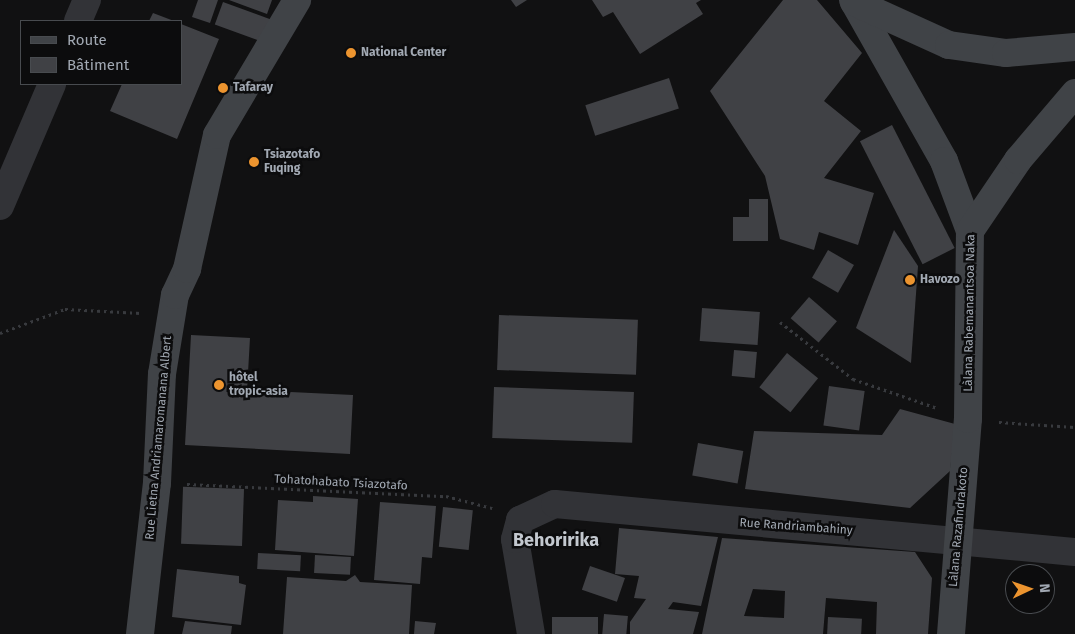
<!DOCTYPE html>
<html>
<head>
<meta charset="utf-8">
<style>
  body { margin:0 }
  #map { position:relative; width:1075px; height:634px; overflow:hidden; background:#111112; font-family:"Fira Sans",sans-serif }
  div>[style] { position:absolute }
  .building>* { inset:0; background:#404145; transform-origin:0 0 }
  .path>* { height:3px; margin-top:-1.5px; transform-origin:0; background:repeating-linear-gradient(90deg,#383a3e 0 2.5px,transparent 0 6.5px) }
  .street>* { height:28px; margin:-14px; padding:0 14px; transform-origin:14px; border-radius:14px; background:#323337 }
  .secondary>* { height:28px; margin:-14px; padding:0 14px; transform-origin:14px; border-radius:14px; background:#404347 }
  .dots>* { width:14px; height:14px; translate:-50% -50%; box-sizing:border-box; border:2px solid #0c0c0d; border-radius:50% }
  span { translate:-50% -50%; white-space:nowrap; text-align:center; line-height:1.15; -webkit-text-stroke:5px #0c0c0d; paint-order:stroke }
  .poi-label { font-size:12px; color:#a2a9b3; font-weight:700 }
  .left { translate:0 -50%; text-align:left }
  .street-label { font-size:12px; color:#a2a9b3 }
  .district-label { font-size:18px; color:#c3c8cf; font-weight:700 }
  .legend { position:absolute; left:20px; top:20px; width:162px; height:65px; box-sizing:border-box; background:#0c0c0d; border:1px solid #484b4f; margin:0; padding:6px 9px; list-style:none; font-size:15px; color:#a2a9b3 }
  .legend li { display:flex; align-items:center; gap:10px; height:25px }
  .legend b { width:25px; border:1px solid #484b4f }
  .north { position:absolute; left:1005px; top:564px; width:50px; height:50px; box-sizing:border-box; background:#0c0c0d; border:1px solid #484b4f; border-radius:50%; rotate:87deg; font-size:14px; font-weight:700; line-height:20px; text-align:center; color:#a2a9b3 }
  .north::after { content:''; display:block; margin:auto; width:18px; height:22px; background:#ec942f; clip-path:polygon(50% 0,100% 100%,50% 72%,0 100%) }
</style>
</head>
<body>
<div id="map">
  <div class="building">
    <div style="clip-path:polygon(198px 0,218px 0,210px 23px,192px 17px)"></div>
    <div style="clip-path:polygon(229px 0,272px 0,267px 14px)"></div>
    <div style="clip-path:polygon(511px 0,527px 0,516px 7px)"></div>
    <div style="clip-path:polygon(592px 0,701px 0,696px 3px,703px 14px,640px 54px,613px 12px,603px 17px)"></div>
    <div style="clip-path:polygon(783px 0,817px 0,862px 53px,824px 101px,861px 131px,824px 178px,874px 193px,858px 245px,819px 232px,814px 250px,780px 239px,765px 176px,710px 91px)"></div>
    <div style="left:223px;top:2px;width:51px;height:24px;rotate:20deg"></div>
    <div style="clip-path:polygon(153px 13px,174px 21px,149px 21px)"></div>
    <div style="clip-path:polygon(181px 24px,219px 39px,177px 139px,110px 111px,122px 84px,181px 84px)"></div>
    <div style="left:669px;top:78px;width:32px;height:88px;rotate:72deg"></div>
    <div style="left:892px;top:125px;width:138px;height:36px;rotate:63deg"></div>
    <div style="clip-path:polygon(749px 199px,768px 199px,768px 241px,733px 241px,733px 217px,749px 217px)"></div>
    <div style="clip-path:polygon(894px 230px,918px 266px,911px 363px,856px 328px)"></div>
    <div style="left:828px;top:250px;width:30px;height:32px;rotate:30deg"></div>
    <div style="left:809px;top:297px;width:37px;height:28px;rotate:41deg"></div>
    <div style="left:702px;top:308px;width:58px;height:33px;rotate:4deg"></div>
    <div style="left:499px;top:315px;width:139px;height:55px;rotate:2deg"></div>
    <div style="clip-path:polygon(191px 335px,250px 338px,247px 390px,353px 395px,350px 454px,185px 445px)"></div>
    <div style="left:734px;top:350px;width:23px;height:26px;rotate:5deg"></div>
    <div style="left:787px;top:353px;width:40px;height:44px;rotate:39deg"></div>
    <div style="left:829px;top:386px;width:36px;height:40px;rotate:8deg"></div>
    <div style="left:494px;top:387px;width:140px;height:51px;rotate:2deg"></div>
    <div style="clip-path:polygon(900px 409px,955px 424px,950px 471px,910px 508px,745px 489px,754px 431px,882px 435px)"></div>
    <div style="left:698px;top:443px;width:46px;height:33px;rotate:10deg"></div>
    <div style="left:244px;top:489px;width:57px;height:61px;rotate:92deg"></div>
    <div style="clip-path:polygon(313px 496px,358px 499px,354px 556px,275px 550px,278px 500px,313px 502px)"></div>
    <div style="clip-path:polygon(380px 502px,436px 506px,432px 558px,422px 557px,420px 584px,374px 580px)"></div>
    <div style="left:443px;top:507px;width:30px;height:40px;rotate:6deg"></div>
    <div style="clip-path:polygon(619px 528px,718px 537px,701px 606px,673px 602px,668px 609px,699px 612px,693px 634px,630px 634px,630px 622px,646px 599px,634px 598px,639px 576px,615px 574px)"></div>
    <div style="clip-path:polygon(evenodd,722px 538px,915px 552px,932px 578px,928px 634px,876px 634px,877px 602px,826px 598px,823px 634px,702px 634px,722px 538px,753px 589px,785px 591px,784px 618px,744px 616px,753px 589px)"></div>
    <div style="left:258px;top:553px;width:43px;height:16px;rotate:3deg"></div>
    <div style="left:315px;top:555px;width:36px;height:18px;rotate:3deg"></div>
    <div style="left:590px;top:566px;width:37px;height:25px;rotate:19deg"></div>
    <div style="clip-path:polygon(177px 569px,239px 576px,239px 583px,246px 585px,241px 625px,172px 617px)"></div>
    <div style="clip-path:polygon(355px 575px,360px 582px,412px 585px,409px 634px,283px 634px,287px 577px,346px 581px)"></div>
    <div style="left:604px;top:614px;width:24px;height:20px;rotate:5deg"></div>
    <div style="left:552px;top:617px;width:46px;height:17px"></div>
    <div style="left:828px;top:617px;width:34px;height:17px;rotate:3deg"></div>
    <div style="clip-path:polygon(185px 621px,232px 626px,231px 634px,182px 634px)"></div>
    <div style="clip-path:polygon(415px 621px,436px 623px,434px 634px,414px 634px)"></div>
  </div>
  <div class="path">
    <div style="left:780px;top:322px;width:93px;rotate:38deg"></div>
    <div style="left:853px;top:379px;width:89px;rotate:19deg"></div>
    <div style="left:0;top:333px;width:69px;rotate:-20.3deg"></div>
    <div style="left:65px;top:309px;width:76px;rotate:3deg"></div>
    <div style="left:999px;top:422px;width:76px;rotate:3.8deg"></div>
    <div style="left:187px;top:484px;width:259px;rotate:2.7deg"></div>
    <div style="left:446px;top:496px;width:48px;rotate:14.6deg"></div>
  </div>
  <div class="street">
    <div style="left:78px;top:21px;width:23px;rotate:-67deg"></div>
    <div style="left:0;top:206px;width:133px;rotate:-66.9deg"></div>
    <div style="left:531px;top:634px;width:96px;rotate:-99.6deg"></div>
    <div style="left:515px;top:539px;width:20px;rotate:-75deg"></div>
    <div style="left:520px;top:520px;width:38px;rotate:-25deg"></div>
    <div style="left:555px;top:504px;width:522px;rotate:5.27deg"></div>
  </div>
  <div class="secondary">
    <div style="left:853px;top:0;width:185px;rotate:60.5deg"></div>
    <div style="left:944px;top:161px;width:75px;rotate:69.6deg"></div>
    <div style="left:854px;top:2px;width:104px;rotate:24.4deg"></div>
    <div style="left:949px;top:45px;width:58px;rotate:8deg"></div>
    <div style="left:1006px;top:53px;width:69px;rotate:-5deg"></div>
    <div style="left:140px;top:634px;width:152px;rotate:-83.6deg"></div>
    <div style="left:157px;top:483px;width:109px;rotate:-87.4deg"></div>
    <div style="left:162px;top:374px;width:80px;rotate:-80.7deg"></div>
    <div style="left:175px;top:295px;width:29px;rotate:-65deg"></div>
    <div style="left:187px;top:269px;width:137px;rotate:-77.4deg"></div>
    <div style="left:217px;top:135px;width:157px;rotate:-59.3deg"></div>
    <div style="left:951px;top:634px;width:216px;rotate:-85.5deg"></div>
    <div style="left:968px;top:419px;width:188px;rotate:-89.4deg"></div>
    <div style="left:970px;top:231px;width:86px;rotate:-55.9deg"></div>
    <div style="left:1018px;top:160px;width:88px;rotate:-49.6deg"></div>
  </div>
  <div class="dots">
    <div style="left:351px;top:53px;background:#ec942f"></div>
    <div style="left:223px;top:88px;background:#ec942f"></div>
    <div style="left:254px;top:162px;background:#ec942f"></div>
    <div style="left:910px;top:280px;background:#ec942f"></div>
    <div style="left:219px;top:385px;background:#ec942f"></div>
  </div>
  <div class="poi-label">
    <span class="left" style="left:361px;top:53px">National Center</span>
    <span class="left" style="left:233px;top:88px">Tafaray</span>
    <span class="left" style="left:264px;top:162px">Tsiazotafo<br>Fuqing</span>
    <span class="left" style="left:920px;top:280px">Havozo</span>
    <span class="left" style="left:229px;top:385px">hôtel<br>tropic-asia</span>
  </div>
  <div class="street-label">
    <span style="left:970px;top:313px;rotate:-89deg">Làlana Rabemanantsoa Naka</span>
    <span style="left:159px;top:438px;rotate:-85deg">Rue Lietna Andriamaromanana Albert</span>
    <span style="left:341px;top:483px;rotate:3deg">Tohatohabato Tsiazotafo</span>
    <span style="left:796px;top:527px;rotate:4deg">Rue Randriambahiny</span>
    <span style="left:959px;top:527px;rotate:-85deg">Làlana Razafindrakoto</span>
  </div>
  <div class="district-label">
    <span style="left:556px;top:540px">Behoririka</span>
  </div>
  <ul class="legend">
  <li><b style="height:6px;background:#404347"></b>Route</li>
  <li><b style="height:14px;background:#404145"></b>Bâtiment</li>
  </ul>
  <div class="north">N</div>
</div>
</body>
</html>
